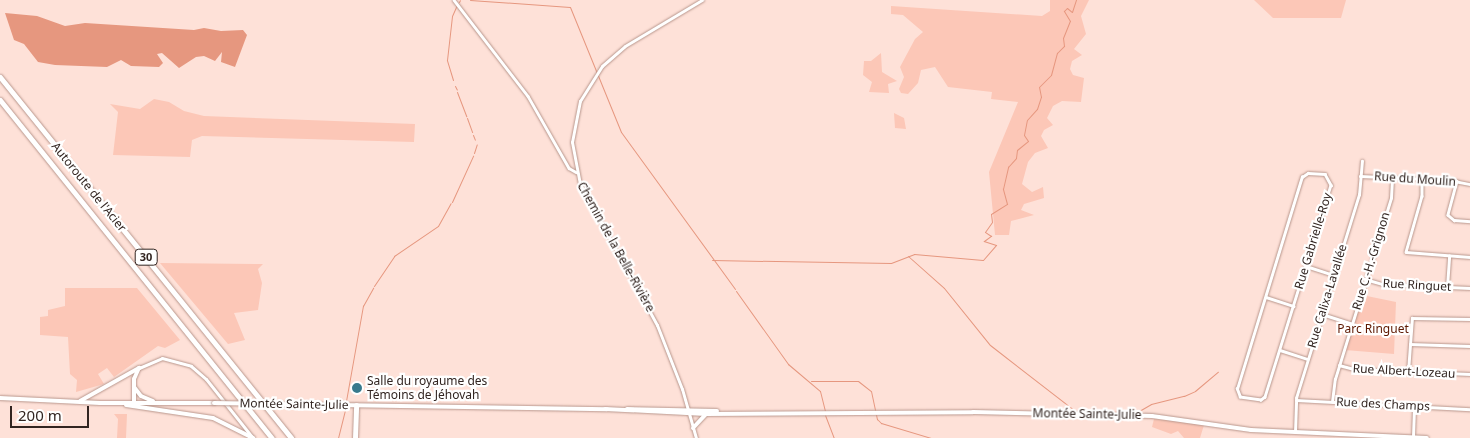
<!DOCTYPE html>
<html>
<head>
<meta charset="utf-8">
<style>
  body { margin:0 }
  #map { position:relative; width:1470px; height:438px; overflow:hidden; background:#fee1d8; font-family:"Noto Sans",sans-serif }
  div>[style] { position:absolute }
  .green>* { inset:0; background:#fcc7b7 }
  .water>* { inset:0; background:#e6977f }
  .stream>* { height:1px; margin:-0.5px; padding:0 0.5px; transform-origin:0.5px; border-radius:0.5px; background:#e6977f }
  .roads { filter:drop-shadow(0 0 1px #b9978d) drop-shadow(0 0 1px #b9978d) }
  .minor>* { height:2.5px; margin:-1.25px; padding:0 1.25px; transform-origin:1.25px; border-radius:1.25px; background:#fff }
  .tertiary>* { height:3px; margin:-1.5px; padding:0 1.5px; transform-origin:1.5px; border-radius:1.5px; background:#fff }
  .secondary>* { height:4px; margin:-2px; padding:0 2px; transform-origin:2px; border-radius:2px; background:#fff }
  .motorway>* { height:5px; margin:-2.5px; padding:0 2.5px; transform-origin:2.5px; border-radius:2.5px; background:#fff }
  .bridges { filter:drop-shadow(0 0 1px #b9978d) drop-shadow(0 0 1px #b9978d) }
  .secondary-bridge>* { height:4px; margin:-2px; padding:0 2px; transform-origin:2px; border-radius:2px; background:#fff }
  .dots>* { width:14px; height:14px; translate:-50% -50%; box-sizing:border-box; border:2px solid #fff; border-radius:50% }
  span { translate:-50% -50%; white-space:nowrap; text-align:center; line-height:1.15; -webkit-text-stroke:4.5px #fff; paint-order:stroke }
  .shield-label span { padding:1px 4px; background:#fff; border:1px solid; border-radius:4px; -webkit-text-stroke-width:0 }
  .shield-label { font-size:11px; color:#322521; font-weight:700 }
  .street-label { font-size:12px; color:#322521 }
  .park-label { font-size:12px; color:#5d1801 }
  .poi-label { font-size:12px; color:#322521 }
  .left { translate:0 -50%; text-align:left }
  .scale { position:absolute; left:10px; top:406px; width:79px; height:22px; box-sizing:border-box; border:2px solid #322521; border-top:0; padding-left:6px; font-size:15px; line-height:18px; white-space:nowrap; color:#322521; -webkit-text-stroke:4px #fff; paint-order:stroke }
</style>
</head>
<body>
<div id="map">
  <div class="green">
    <div style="clip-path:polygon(1050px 0,1089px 0,1081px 16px,1086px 34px,1074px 49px,1082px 55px,1072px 61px,1070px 69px,1073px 75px,1084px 78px,1081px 102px,1062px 101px,1053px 106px,1047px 118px,1053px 125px,1044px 130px,1041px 136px,1048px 148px,1035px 153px,1028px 162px,1022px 184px,1032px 192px,1043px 187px,1044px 198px,1024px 204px,1021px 210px,1034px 215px,1011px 221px,1009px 235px,995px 235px,989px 172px,1018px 102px,991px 99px,992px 92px,948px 87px,935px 67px,921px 70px,918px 83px,908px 94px,901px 93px,899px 89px,904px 77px,900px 67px,915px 39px,923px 32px,903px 15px,891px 14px,891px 6px,1042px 16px,1050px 11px)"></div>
    <div style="clip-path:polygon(1254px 0,1346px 0,1341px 18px,1273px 18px)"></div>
    <div style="clip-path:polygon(881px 53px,882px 72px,897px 81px,888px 84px,889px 93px,869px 92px,872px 82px,863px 75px,864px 61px,871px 61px)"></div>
    <div style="clip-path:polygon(154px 99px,169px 102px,184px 111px,204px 116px,415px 124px,414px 142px,202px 136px,192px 140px,190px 157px,113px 155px,118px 112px,110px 104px,140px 109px)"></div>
    <div style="clip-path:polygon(894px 113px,904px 118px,906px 129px,895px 128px)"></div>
    <div style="clip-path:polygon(160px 263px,263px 264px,258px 269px,262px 283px,258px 310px,234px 313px,245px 340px,228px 344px)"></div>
    <div style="clip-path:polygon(65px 288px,137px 288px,180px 340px,165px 348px,158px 346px,114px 377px,107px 368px,98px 374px,104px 384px,76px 392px,77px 380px,70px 374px,68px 337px,40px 335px,40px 317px,48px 316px,48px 310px,65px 306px)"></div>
    <div style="clip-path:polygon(1362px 295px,1396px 302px,1394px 354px,1345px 350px)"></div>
    <div style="clip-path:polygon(114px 414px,127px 414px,126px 438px,117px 438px,118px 419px)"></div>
    <div style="clip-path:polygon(1154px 419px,1170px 420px,1204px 425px,1200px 438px,1184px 438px,1178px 431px,1171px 434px,1152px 427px)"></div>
  </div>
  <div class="water">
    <div style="clip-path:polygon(5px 13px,37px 16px,65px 26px,85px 23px,194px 30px,204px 28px,221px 31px,243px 30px,247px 35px,235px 67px,221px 62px,222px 52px,215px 61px,204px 56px,196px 57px,179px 68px,162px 53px,157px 54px,163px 63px,159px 67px,131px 66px,121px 60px,107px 67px,55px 65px,38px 62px,24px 44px,14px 40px)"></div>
  </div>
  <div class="stream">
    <div style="left:470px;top:0;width:100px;rotate:4deg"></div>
    <div style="left:570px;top:7px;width:135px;rotate:67.8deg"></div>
    <div style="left:621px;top:132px;width:194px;rotate:54deg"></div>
    <div style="left:459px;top:2px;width:2px;rotate:-63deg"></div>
    <div style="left:453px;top:80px;width:21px;rotate:-107deg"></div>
    <div style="left:447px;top:60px;width:44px;rotate:-83.5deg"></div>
    <div style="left:452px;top:16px;width:12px;rotate:-66deg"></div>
    <div style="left:455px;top:86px;width:4px;rotate:63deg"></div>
    <div style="left:457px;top:92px;width:26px;rotate:69deg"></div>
    <div style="left:467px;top:118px;width:15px;rotate:70deg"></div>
    <div style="left:473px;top:135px;width:5px;rotate:68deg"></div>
    <div style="left:474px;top:153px;width:9px;rotate:-72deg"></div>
    <div style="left:452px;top:202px;width:51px;rotate:-65.5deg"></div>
    <div style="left:908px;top:256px;width:48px;rotate:41.6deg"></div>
    <div style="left:944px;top:288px;width:73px;rotate:51.1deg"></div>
    <div style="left:990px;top:345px;width:108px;rotate:37.8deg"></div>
    <div style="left:712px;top:260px;width:179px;rotate:1deg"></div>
    <div style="left:891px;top:263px;width:25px;rotate:-21deg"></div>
    <div style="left:914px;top:254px;width:69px;rotate:5deg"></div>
    <div style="left:983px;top:260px;width:20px;rotate:-49deg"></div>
    <div style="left:996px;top:245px;width:13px;rotate:-162deg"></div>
    <div style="left:984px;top:241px;width:9px;rotate:-36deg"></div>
    <div style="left:991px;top:236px;width:7px;rotate:-146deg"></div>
    <div style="left:985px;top:232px;width:12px;rotate:-55deg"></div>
    <div style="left:992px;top:222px;width:8px;rotate:-97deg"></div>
    <div style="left:991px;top:214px;width:19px;rotate:-32deg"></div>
    <div style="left:1007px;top:204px;width:16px;rotate:-105deg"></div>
    <div style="left:1003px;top:189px;width:23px;rotate:-77deg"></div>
    <div style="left:1008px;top:167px;width:12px;rotate:-48deg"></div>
    <div style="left:1016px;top:158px;width:8px;rotate:-83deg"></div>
    <div style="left:1017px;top:150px;width:14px;rotate:-39deg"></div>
    <div style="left:1028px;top:141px;width:7px;rotate:-124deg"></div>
    <div style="left:1024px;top:135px;width:15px;rotate:-79deg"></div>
    <div style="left:1027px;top:120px;width:15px;rotate:-48deg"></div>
    <div style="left:1037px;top:109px;width:13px;rotate:-72deg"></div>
    <div style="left:1041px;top:97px;width:10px;rotate:-101deg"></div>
    <div style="left:1039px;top:87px;width:17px;rotate:-45deg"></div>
    <div style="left:1051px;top:75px;width:23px;rotate:-75deg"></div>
    <div style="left:1057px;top:53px;width:10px;rotate:-45deg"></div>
    <div style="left:1064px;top:46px;width:8px;rotate:-97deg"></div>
    <div style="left:1063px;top:38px;width:18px;rotate:-68deg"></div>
    <div style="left:1070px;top:21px;width:12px;rotate:-121deg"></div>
    <div style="left:1064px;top:11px;width:4px;rotate:-45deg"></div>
    <div style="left:1067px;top:8px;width:6px;rotate:39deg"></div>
    <div style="left:1072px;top:12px;width:13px;rotate:-72deg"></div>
    <div style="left:374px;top:286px;width:36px;rotate:-56deg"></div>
    <div style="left:394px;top:256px;width:53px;rotate:-34.3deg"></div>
    <div style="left:438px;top:226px;width:26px;rotate:-61deg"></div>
    <div style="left:736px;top:291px;width:90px;rotate:54.5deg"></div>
    <div style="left:788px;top:364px;width:42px;rotate:40.2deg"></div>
    <div style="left:820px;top:391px;width:21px;rotate:76deg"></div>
    <div style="left:811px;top:381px;width:47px"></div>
    <div style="left:858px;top:381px;width:16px;rotate:38deg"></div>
    <div style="left:871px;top:391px;width:29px;rotate:78deg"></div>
    <div style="left:877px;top:419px;width:6px;rotate:45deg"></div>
    <div style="left:881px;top:423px;width:52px;rotate:16.7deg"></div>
    <div style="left:346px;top:401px;width:97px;rotate:-79.9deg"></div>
    <div style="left:363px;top:306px;width:21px;rotate:-61deg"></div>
    <div style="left:1078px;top:411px;width:3px"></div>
    <div style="left:1085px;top:411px;width:11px"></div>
    <div style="left:1100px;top:412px;width:39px;rotate:-1deg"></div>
    <div style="left:1139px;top:411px;width:14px;rotate:-30deg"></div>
    <div style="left:1151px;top:404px;width:34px;rotate:-14deg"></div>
    <div style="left:1184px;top:396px;width:12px;rotate:-24deg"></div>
    <div style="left:1195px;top:391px;width:30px;rotate:-40deg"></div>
    <div style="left:825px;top:415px;width:25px;rotate:69deg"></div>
    <div style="left:338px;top:438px;width:29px;rotate:-76deg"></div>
  </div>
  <div class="roads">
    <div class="minor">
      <div style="left:454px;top:0;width:121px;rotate:52.4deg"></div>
      <div style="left:528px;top:96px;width:83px;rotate:60.3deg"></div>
      <div style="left:569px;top:168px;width:8px;rotate:30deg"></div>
      <div style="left:1308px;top:173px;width:17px;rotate:3deg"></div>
      <div style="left:1325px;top:174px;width:13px;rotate:61deg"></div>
      <div style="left:1331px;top:185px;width:222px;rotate:107.3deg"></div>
      <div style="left:1265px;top:397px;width:5px;rotate:143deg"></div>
      <div style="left:1261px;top:400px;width:21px;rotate:-172deg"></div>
      <div style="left:1240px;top:397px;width:9px;rotate:-111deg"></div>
      <div style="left:1237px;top:389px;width:222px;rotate:-73deg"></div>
      <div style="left:1302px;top:177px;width:7px;rotate:-34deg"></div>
      <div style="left:1360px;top:176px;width:89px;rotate:2.6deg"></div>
      <div style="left:1449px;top:180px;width:21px;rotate:11deg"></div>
      <div style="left:1422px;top:178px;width:18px;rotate:90deg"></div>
      <div style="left:1422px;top:196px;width:58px;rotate:105.9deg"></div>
      <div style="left:1406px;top:252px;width:64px;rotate:4.5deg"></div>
      <div style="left:1457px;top:181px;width:35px;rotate:105deg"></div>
      <div style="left:1448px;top:215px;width:8px;rotate:40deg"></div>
      <div style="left:1454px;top:220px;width:16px;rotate:4deg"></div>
      <div style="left:1306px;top:266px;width:29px;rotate:18deg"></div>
      <div style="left:1365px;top:279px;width:18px;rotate:16deg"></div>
      <div style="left:1382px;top:284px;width:88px;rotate:2.6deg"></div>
      <div style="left:1447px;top:287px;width:31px;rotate:-86deg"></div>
      <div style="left:1266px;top:297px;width:29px;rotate:18deg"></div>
      <div style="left:1322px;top:314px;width:32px;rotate:18deg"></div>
      <div style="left:1410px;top:344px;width:60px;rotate:1.9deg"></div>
      <div style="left:1280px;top:350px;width:29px;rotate:18deg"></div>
      <div style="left:1339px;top:365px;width:16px;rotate:15deg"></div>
      <div style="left:1354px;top:369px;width:116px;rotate:2.5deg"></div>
      <div style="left:1408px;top:372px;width:54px;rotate:-85.8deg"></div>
      <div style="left:1412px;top:318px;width:58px;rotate:1deg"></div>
      <div style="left:1296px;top:400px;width:174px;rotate:3deg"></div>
      <div style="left:1332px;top:402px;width:23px;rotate:-83deg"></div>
      <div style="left:1335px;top:379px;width:189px;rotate:-72.8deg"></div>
      <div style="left:1391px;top:198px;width:21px;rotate:-87deg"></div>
      <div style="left:1295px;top:432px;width:34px;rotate:-88deg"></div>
      <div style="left:1296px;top:398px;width:213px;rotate:-72.8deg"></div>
      <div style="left:1359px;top:195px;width:34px;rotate:-85deg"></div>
      <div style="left:1413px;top:437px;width:31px;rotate:-88deg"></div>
    </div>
    <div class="tertiary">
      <div style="left:139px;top:368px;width:25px;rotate:-23deg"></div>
      <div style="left:162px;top:358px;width:30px;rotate:15deg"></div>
      <div style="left:191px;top:366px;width:20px;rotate:41deg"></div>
      <div style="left:206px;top:379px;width:75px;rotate:51.5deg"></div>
      <div style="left:696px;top:438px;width:51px;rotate:-105.9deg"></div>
      <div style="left:682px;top:389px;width:69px;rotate:-111.3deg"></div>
      <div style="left:657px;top:325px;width:161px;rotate:-118.6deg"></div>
      <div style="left:580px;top:184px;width:43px;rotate:-100.8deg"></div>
      <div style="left:572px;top:142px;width:42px;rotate:-79deg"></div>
      <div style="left:580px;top:101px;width:41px;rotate:-57.8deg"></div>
      <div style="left:602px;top:66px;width:30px;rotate:-41deg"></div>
      <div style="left:625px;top:46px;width:90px;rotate:-30.9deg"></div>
    </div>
    <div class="secondary">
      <div style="left:134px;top:387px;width:11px;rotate:52deg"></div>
      <div style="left:141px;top:396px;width:13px;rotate:23deg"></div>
      <div style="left:0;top:398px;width:100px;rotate:2.9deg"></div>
      <div style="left:100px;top:403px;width:114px"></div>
      <div style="left:80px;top:401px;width:68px;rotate:-29.2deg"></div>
      <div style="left:134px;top:403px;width:24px;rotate:-90deg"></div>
      <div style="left:134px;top:379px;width:12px;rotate:-66deg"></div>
      <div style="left:275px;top:404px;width:332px;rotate:0.9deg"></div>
      <div style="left:126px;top:405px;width:88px;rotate:8.5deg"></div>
      <div style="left:213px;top:418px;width:45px;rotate:26.6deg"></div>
      <div style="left:605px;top:409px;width:101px;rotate:2.8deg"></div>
      <div style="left:706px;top:414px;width:267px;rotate:-0.4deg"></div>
      <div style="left:973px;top:412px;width:179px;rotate:1.3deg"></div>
      <div style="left:1152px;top:416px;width:100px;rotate:8deg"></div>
      <div style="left:1251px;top:430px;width:176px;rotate:2.6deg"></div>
      <div style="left:627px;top:409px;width:90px;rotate:1.3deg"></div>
      <div style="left:693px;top:428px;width:19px;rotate:-47deg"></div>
    </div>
    <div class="motorway">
      <div style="left:0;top:77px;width:464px;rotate:51.1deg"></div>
      <div style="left:0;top:100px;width:434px;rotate:51.2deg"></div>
      <div style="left:355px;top:438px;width:33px;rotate:-88deg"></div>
    </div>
  </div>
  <div class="bridges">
    <div class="secondary-bridge">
      <div style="left:214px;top:403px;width:61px;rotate:0.9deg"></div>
    </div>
  </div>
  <div class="dots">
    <div style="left:357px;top:388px;background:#397a8d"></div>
  </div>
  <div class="shield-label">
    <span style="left:146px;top:257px">30</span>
  </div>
  <div class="street-label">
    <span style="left:1415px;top:179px;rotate:4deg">Rue du Moulin</span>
    <span style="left:89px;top:187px;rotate:51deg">Autoroute de l'Acier</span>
    <span style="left:1313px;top:241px;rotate:-73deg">Rue Gabrielle-Roy</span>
    <span style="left:616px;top:247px;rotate:61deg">Chemin de la Belle-Rivière</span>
    <span style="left:1371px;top:261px;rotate:-73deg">Rue C.-H.-Grignon</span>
    <span style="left:1417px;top:285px;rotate:3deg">Rue Ringuet</span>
    <span style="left:1327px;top:296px;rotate:-73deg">Rue Calixa-Lavallée</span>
    <span style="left:1404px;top:371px;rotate:3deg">Rue Albert-Lozeau</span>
    <span style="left:294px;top:404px;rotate:1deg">Montée Sainte-Julie</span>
    <span style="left:1383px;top:404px;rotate:3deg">Rue des Champs</span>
    <span style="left:1087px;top:414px;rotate:1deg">Montée Sainte-Julie</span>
  </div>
  <div class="park-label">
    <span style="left:1373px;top:329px">Parc Ringuet</span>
  </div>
  <div class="poi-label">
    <span class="left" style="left:367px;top:388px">Salle du royaume des<br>Témoins de Jéhovah</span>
  </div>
  <div class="scale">200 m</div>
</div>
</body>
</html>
